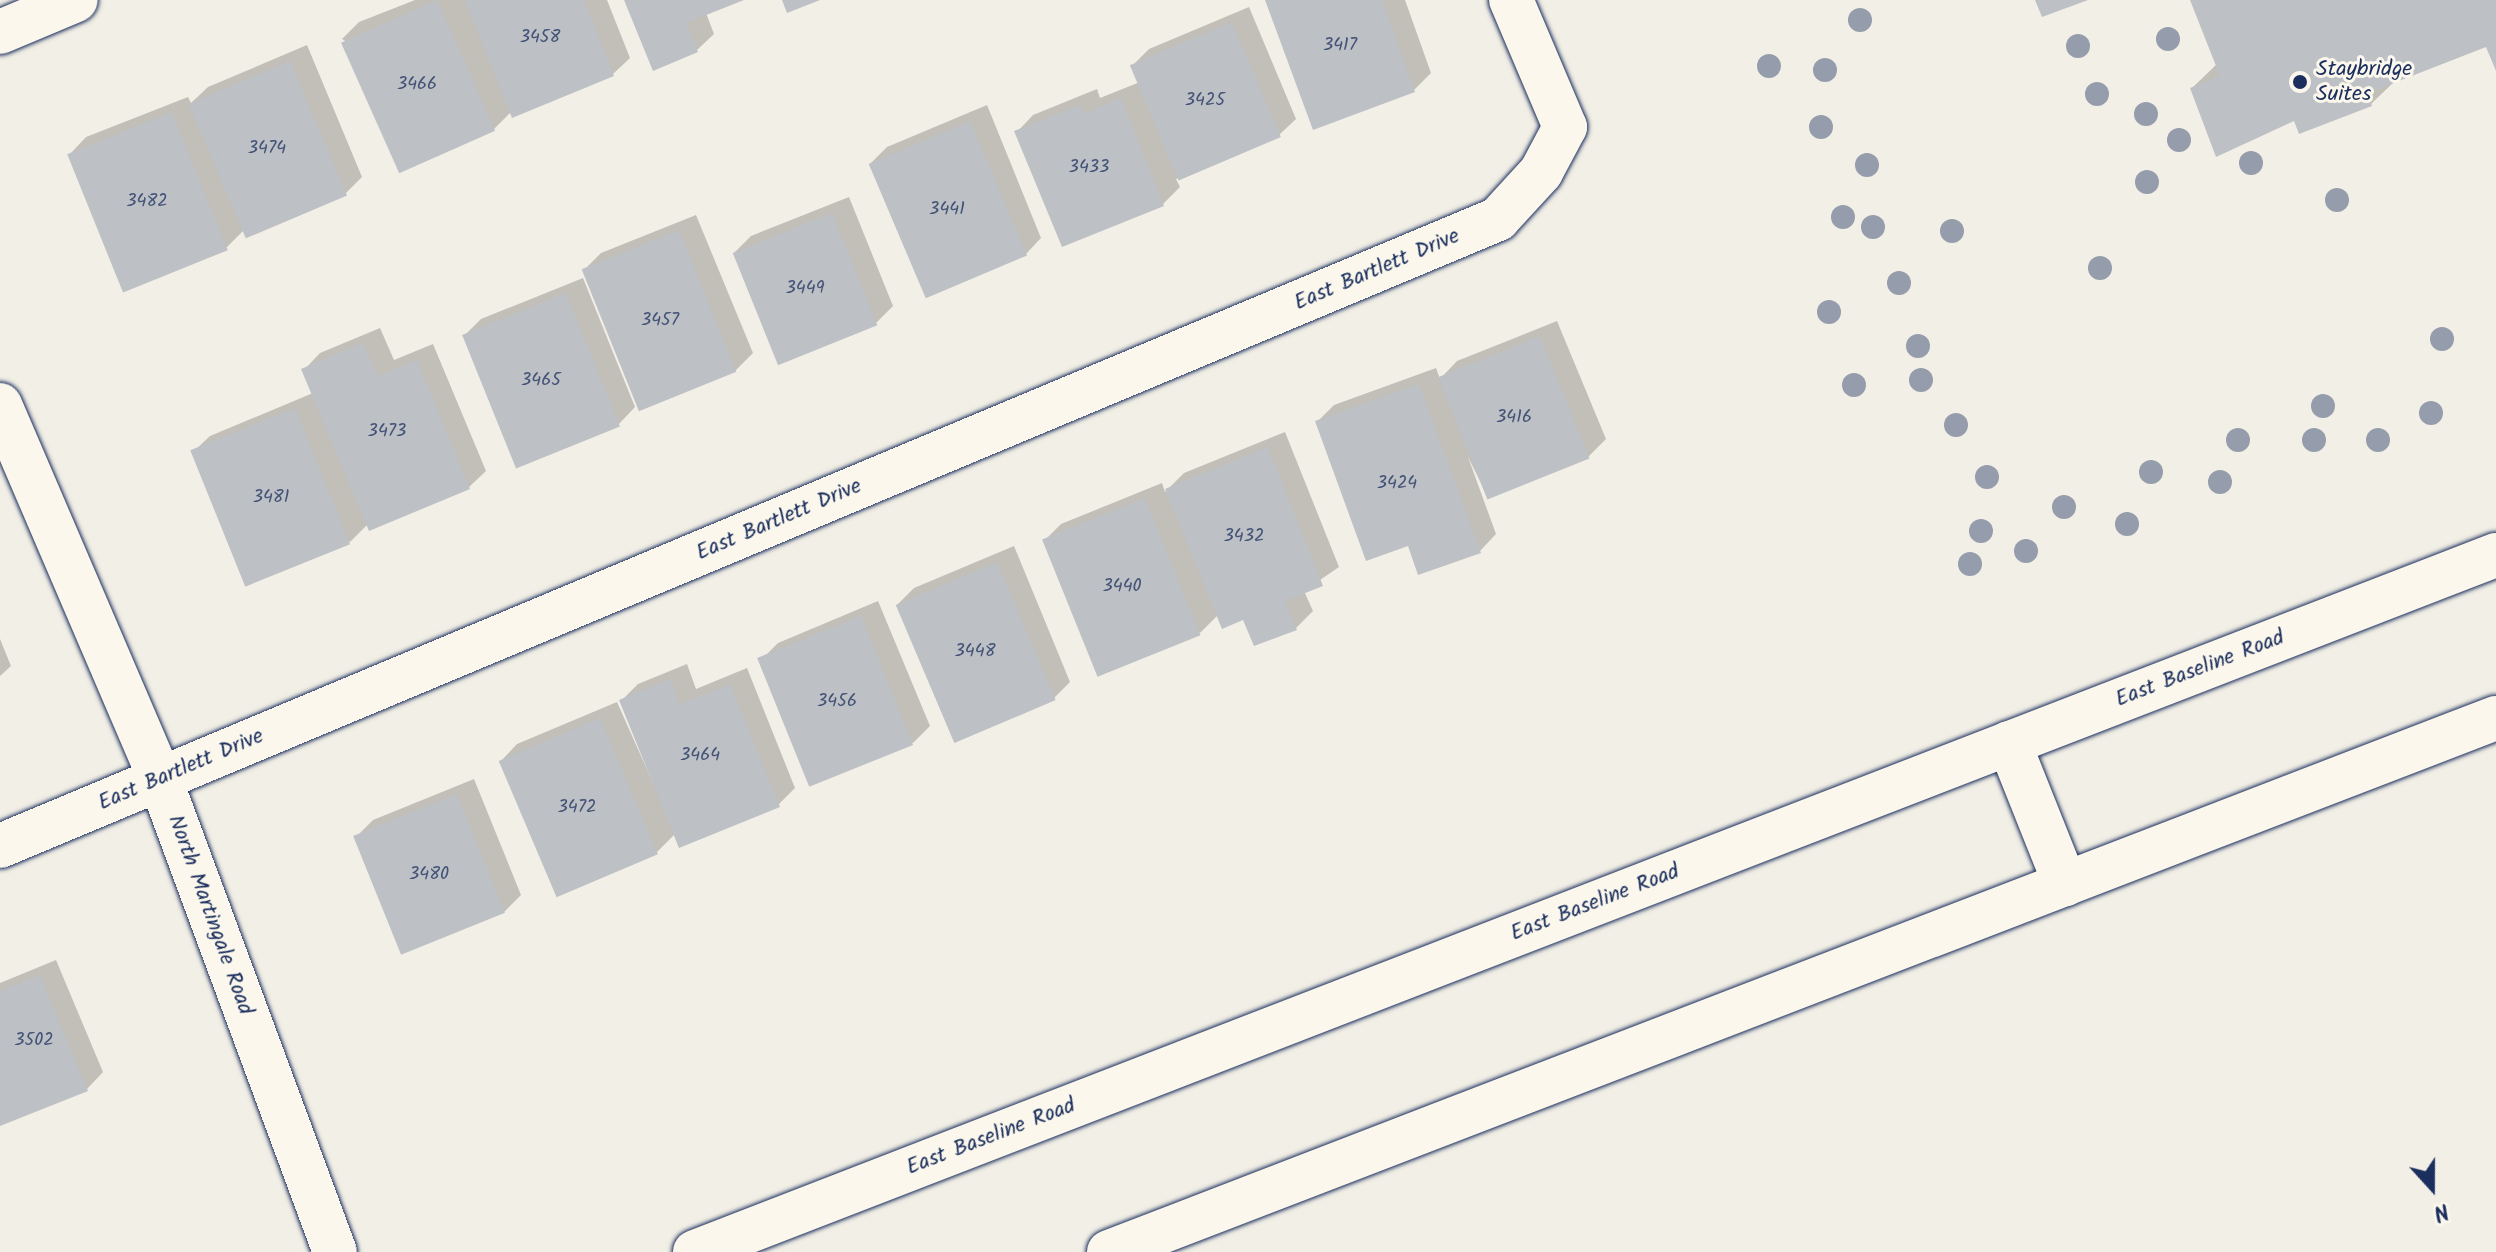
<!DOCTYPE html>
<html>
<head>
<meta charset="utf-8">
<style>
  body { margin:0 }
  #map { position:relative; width:2496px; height:1252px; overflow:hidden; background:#f2efe6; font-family:Kalam,sans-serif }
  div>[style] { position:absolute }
  .shadow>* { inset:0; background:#0003 }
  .building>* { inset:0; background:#bdc0c4; transform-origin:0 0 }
  .roads { filter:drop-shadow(0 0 2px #1b2f5e) drop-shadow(0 0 2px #1b2f5e) }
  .minor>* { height:44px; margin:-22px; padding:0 22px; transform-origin:22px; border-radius:22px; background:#fbf7ec }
  .major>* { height:44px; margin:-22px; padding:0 22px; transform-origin:22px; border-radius:22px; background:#fbf7ec }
  .trees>* { width:24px; height:24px; margin:-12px; border-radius:50%; background:#959cab }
  .dots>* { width:22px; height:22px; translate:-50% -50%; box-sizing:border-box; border:4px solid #fbf7ec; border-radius:50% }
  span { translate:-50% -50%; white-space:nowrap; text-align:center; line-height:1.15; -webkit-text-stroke:6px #fbf7ec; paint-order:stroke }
  .number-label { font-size:18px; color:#445378 }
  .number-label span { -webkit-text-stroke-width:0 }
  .poi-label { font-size:22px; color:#1b2f5e }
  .left { translate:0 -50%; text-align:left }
  .street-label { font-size:22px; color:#1b2f5e }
  .north { position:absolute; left:2392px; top:1148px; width:80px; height:80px; -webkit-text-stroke:6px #fbf7ec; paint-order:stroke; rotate:159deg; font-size:22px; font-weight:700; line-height:32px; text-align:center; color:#1b2f5e }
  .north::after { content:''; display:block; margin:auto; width:28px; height:36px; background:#1b2f5e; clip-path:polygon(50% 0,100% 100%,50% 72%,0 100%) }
</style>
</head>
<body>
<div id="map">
  <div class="shadow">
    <div style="clip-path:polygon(415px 0,607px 0,630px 58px,613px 74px,512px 111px,493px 130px,342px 39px,359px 22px)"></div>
    <div style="clip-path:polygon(626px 0,739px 0,706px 13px,714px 34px,697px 50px)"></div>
    <div style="clip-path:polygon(1267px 0,1405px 0,1431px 73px,1414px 90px)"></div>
    <div style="clip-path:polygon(2496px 0,2496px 67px,2488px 45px,2396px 80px,2371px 104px,2295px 119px,2192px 88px,2217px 64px)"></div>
    <div style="clip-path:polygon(1249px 7px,1296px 119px,1279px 135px,1176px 179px,1180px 187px,1163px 204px,1017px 132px,1033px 115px,1097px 89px,1100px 98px,1140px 82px,1133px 65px,1149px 49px)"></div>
    <div style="clip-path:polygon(307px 45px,362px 177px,346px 193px,243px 231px,225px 249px,70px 154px,86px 137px,188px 97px,191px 103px,208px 87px)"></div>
    <div style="clip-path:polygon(987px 105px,1041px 238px,1025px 255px,870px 164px,887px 147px)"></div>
    <div style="clip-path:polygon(849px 197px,893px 306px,876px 323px,734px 253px,751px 236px)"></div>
    <div style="clip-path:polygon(696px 215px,753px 353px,736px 370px,640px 409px,584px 270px,601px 253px)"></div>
    <div style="clip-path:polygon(583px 278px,635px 407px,619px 424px,464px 336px,481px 319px)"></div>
    <div style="clip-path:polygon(1557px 321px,1606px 439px,1589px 456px,1488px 497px,1468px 457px,1496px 534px,1480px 551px,1409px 544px,1317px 422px,1334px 405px,1436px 368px,1440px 379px,1457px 361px)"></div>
    <div style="clip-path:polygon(380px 328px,394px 360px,433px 344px,486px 471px,469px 487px,368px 524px,350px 542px,193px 452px,210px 436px,313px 393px,304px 370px,320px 353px)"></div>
    <div style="clip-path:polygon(1285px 432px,1339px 567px,1304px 591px,1313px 611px,1296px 628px,1218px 615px,1200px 633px,1045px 540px,1061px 524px,1162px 483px,1165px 492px,1184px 473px)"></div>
    <div style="clip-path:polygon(1014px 546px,1070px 682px,1054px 698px,897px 605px,914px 588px)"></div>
    <div style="clip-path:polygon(878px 601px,930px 726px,913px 743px,761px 660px,778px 643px)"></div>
    <div style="clip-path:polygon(0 639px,11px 666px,0 676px)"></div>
    <div style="clip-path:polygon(687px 664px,696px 689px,747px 668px,795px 788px,778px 805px,675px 834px,656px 853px,501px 761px,517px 744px,617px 702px,674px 830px,622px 700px,638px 684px)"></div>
    <div style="clip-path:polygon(474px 779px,521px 895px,504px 912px,356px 837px,373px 820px)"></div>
    <div style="clip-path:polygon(56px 960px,103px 1072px,87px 1089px,0 1124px,0 983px)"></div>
  </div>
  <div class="building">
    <div style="left:437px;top:0;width:143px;height:105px;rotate:66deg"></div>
    <div style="clip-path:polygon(465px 0,584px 0,614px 76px,512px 118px)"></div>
    <div style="clip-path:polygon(624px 0,744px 0,686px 23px,698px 52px,653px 71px)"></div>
    <div style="clip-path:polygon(782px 0,820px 0,787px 13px)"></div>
    <div style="clip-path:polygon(1265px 0,1382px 0,1415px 92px,1313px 130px)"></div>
    <div style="clip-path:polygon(2035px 0,2088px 0,2042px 17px)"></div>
    <div style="clip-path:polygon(2190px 0,2496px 0,2496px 71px,2486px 47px,2368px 93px,2372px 106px,2299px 134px,2294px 121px,2216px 157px,2190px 88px,2220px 76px)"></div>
    <div style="left:1232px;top:22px;width:125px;height:111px;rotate:67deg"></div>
    <div style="left:290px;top:61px;width:146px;height:110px;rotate:67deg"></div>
    <div style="clip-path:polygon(1121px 98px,1164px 206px,1062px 247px,1014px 131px,1080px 105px,1084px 114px)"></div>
    <div style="left:172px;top:112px;width:149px;height:113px;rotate:68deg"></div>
    <div style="left:970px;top:121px;width:146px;height:110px;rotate:67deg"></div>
    <div style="left:832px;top:213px;width:121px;height:107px;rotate:68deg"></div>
    <div style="left:679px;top:230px;width:153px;height:105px;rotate:68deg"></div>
    <div style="left:566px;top:293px;width:144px;height:112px;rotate:68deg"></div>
    <div style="left:1540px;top:336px;width:132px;height:110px;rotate:68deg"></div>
    <div style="clip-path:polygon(363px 343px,378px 376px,417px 360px,470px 489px,369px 531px,301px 369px)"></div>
    <div style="clip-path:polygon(1419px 384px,1481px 553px,1418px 575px,1408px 546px,1366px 561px,1315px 421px)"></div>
    <div style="left:295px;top:408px;width:147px;height:113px;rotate:68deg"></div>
    <div style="clip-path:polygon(1268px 447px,1323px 586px,1285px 601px,1297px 630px,1254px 646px,1243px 620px,1222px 629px,1165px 489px)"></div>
    <div style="left:1145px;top:498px;width:148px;height:111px;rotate:68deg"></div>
    <div style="left:997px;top:562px;width:150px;height:110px;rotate:67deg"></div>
    <div style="left:861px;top:616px;width:139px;height:112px;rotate:68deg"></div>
    <div style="clip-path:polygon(670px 679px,680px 704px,730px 684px,780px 807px,679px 848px,619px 700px)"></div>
    <div style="left:600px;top:718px;width:148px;height:110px;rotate:67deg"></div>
    <div style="left:457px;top:794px;width:128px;height:112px;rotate:68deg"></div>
    <div style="clip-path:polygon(40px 975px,88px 1091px,0 1126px,0 991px)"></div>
  </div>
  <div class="roads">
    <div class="minor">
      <div style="left:0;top:32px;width:82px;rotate:-22.8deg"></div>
      <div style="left:0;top:405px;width:407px;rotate:66.8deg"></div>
      <div style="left:160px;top:779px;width:504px;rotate:69.7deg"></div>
      <div style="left:0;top:846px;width:1624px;rotate:-22.71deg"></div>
      <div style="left:1498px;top:219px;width:64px;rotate:-47.5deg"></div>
      <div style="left:1541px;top:172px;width:51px;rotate:-61.9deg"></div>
      <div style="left:1565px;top:127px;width:138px;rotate:-113deg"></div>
    </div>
    <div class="major">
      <div style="left:2009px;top:743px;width:152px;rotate:68.3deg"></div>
      <div style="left:695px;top:1252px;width:1931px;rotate:-21.16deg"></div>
      <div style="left:1109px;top:1252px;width:1486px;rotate:-21.06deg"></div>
    </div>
  </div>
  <div class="trees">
    <div style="left:1860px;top:20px"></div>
    <div style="left:2168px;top:39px"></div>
    <div style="left:2078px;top:46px"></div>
    <div style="left:1769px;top:66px"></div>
    <div style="left:1825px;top:70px"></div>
    <div style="left:2097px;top:94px"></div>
    <div style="left:2146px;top:114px"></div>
    <div style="left:1821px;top:127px"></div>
    <div style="left:2179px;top:140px"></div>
    <div style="left:2251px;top:163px"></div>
    <div style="left:1867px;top:165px"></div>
    <div style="left:2147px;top:182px"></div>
    <div style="left:2337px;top:200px"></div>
    <div style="left:1843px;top:217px"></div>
    <div style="left:1873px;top:227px"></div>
    <div style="left:1952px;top:231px"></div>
    <div style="left:2100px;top:268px"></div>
    <div style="left:1899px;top:283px"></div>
    <div style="left:1829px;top:312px"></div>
    <div style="left:2442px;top:339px"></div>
    <div style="left:1918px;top:346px"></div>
    <div style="left:1921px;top:380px"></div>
    <div style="left:1854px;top:385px"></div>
    <div style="left:2323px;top:406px"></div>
    <div style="left:2431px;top:413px"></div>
    <div style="left:1956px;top:425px"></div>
    <div style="left:2238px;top:440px"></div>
    <div style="left:2314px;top:440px"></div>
    <div style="left:2378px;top:440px"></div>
    <div style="left:2151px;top:472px"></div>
    <div style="left:1987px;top:477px"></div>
    <div style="left:2220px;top:482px"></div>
    <div style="left:2064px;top:507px"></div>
    <div style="left:2127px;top:524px"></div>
    <div style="left:1981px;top:531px"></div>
    <div style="left:2026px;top:551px"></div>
    <div style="left:1970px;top:564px"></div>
  </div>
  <div class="dots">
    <div style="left:2300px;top:82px;background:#1b2f5e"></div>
  </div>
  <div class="number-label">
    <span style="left:540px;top:38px">3458</span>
    <span style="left:1340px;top:46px">3417</span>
    <span style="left:417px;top:85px">3466</span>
    <span style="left:1205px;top:101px">3425</span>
    <span style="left:267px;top:149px">3474</span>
    <span style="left:1089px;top:168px">3433</span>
    <span style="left:147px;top:202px">3482</span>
    <span style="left:947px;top:210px">3441</span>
    <span style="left:805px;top:289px">3449</span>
    <span style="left:660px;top:321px">3457</span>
    <span style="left:541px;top:381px">3465</span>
    <span style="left:1514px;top:418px">3416</span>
    <span style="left:387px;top:432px">3473</span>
    <span style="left:1397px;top:484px">3424</span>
    <span style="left:271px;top:498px">3481</span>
    <span style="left:1244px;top:537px">3432</span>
    <span style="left:1122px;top:587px">3440</span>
    <span style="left:975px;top:652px">3448</span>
    <span style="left:837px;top:702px">3456</span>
    <span style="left:700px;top:756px">3464</span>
    <span style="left:577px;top:808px">3472</span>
    <span style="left:429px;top:875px">3480</span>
    <span style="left:34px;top:1041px">3502</span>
  </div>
  <div class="poi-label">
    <span class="left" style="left:2316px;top:82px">Staybridge<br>Suites</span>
  </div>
  <div class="street-label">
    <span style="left:1377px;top:270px;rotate:-23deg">East Bartlett Drive</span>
    <span style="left:779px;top:520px;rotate:-23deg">East Bartlett Drive</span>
    <span style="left:2200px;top:669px;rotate:-21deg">East Baseline Road</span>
    <span style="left:181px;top:770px;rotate:-23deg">East Bartlett Drive</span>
    <span style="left:1595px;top:903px;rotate:-21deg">East Baseline Road</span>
    <span style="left:210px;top:915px;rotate:70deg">North Martingale Road</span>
    <span style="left:991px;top:1137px;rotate:-21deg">East Baseline Road</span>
  </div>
  <div class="north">N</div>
</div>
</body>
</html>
